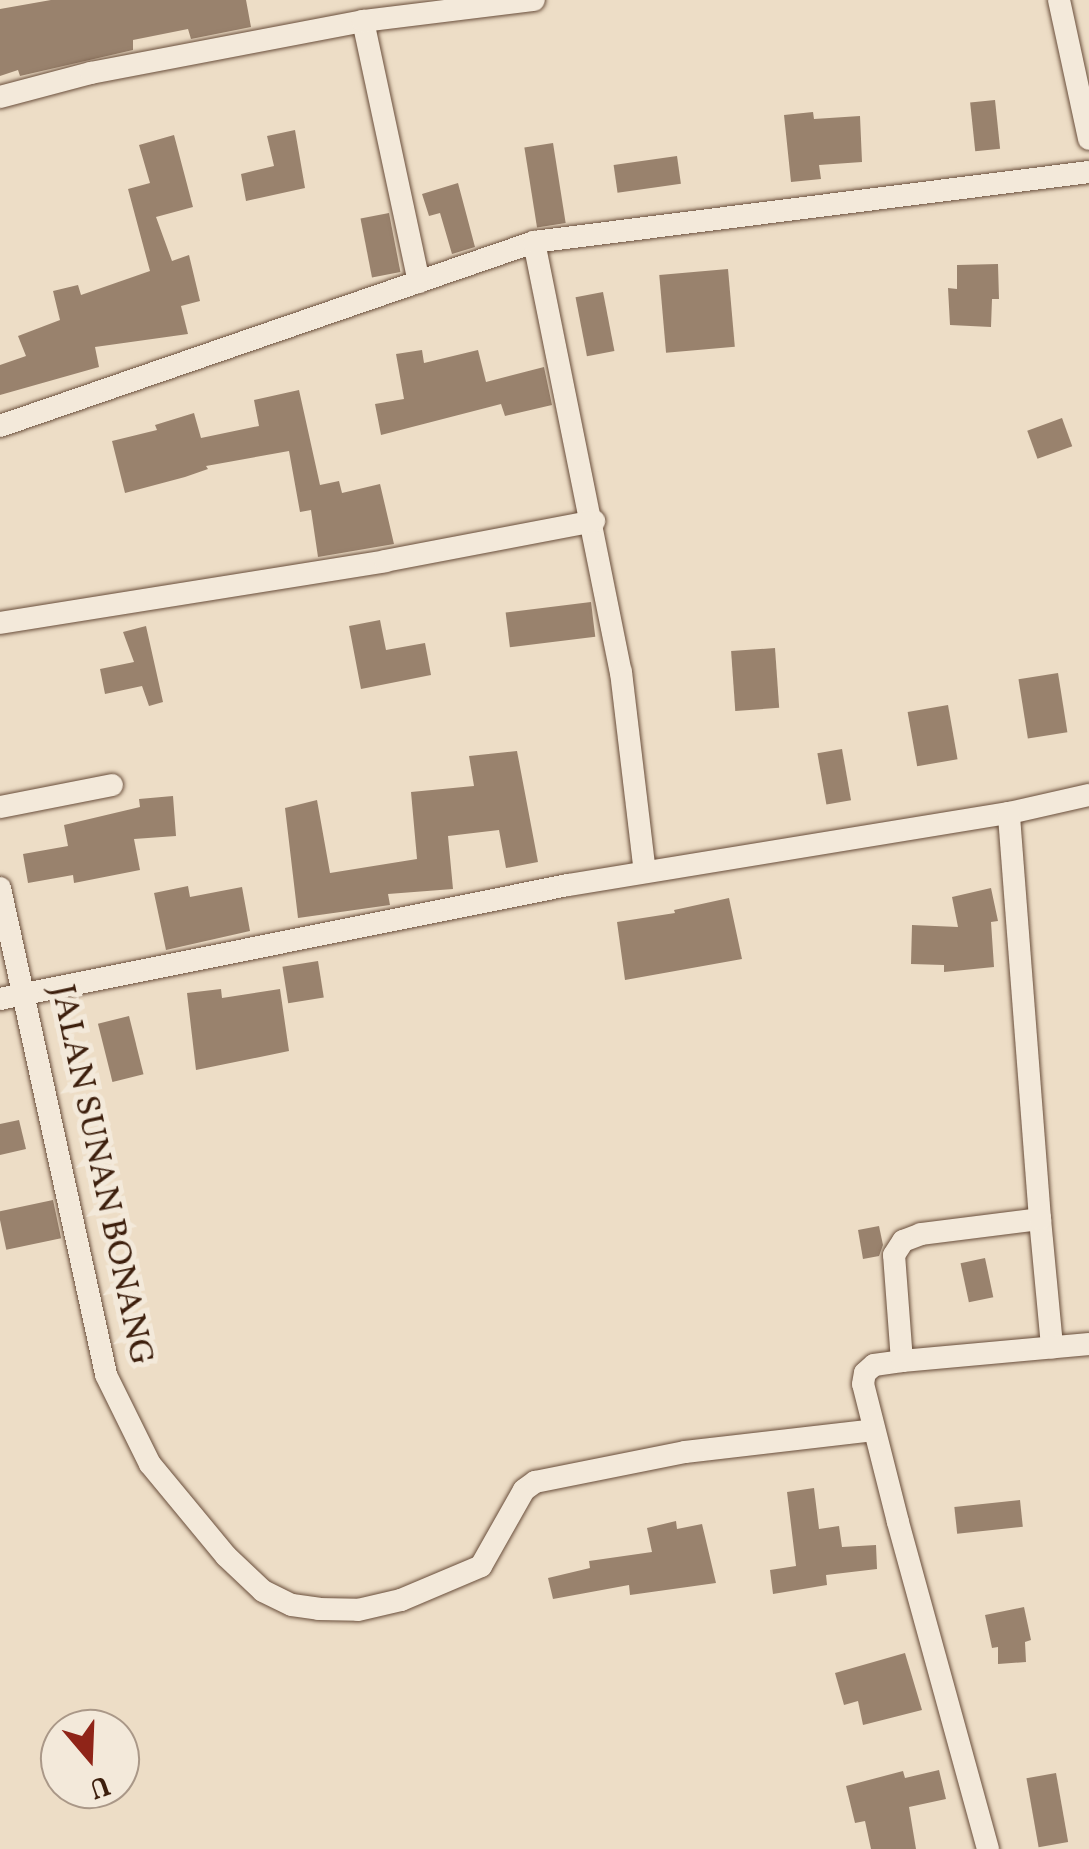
<!DOCTYPE html>
<html>
<head>
<meta charset="utf-8">
<style>
  body { margin:0 }
  #map { position:relative; width:1089px; height:1849px; overflow:hidden; background:#edddc6; font-family:Vollkorn,serif }
  div>[style] { position:absolute }
  .building>* { inset:0; background:#99826d; transform-origin:0 0 }
  .roads { filter:drop-shadow(0 0 2px #694e3b) drop-shadow(0 0 2px #694e3b) }
  .minor>* { height:22px; margin:-11px; padding:0 11px; transform-origin:11px; border-radius:11px; background:#f3e9da }
  span { translate:-50% -50%; white-space:nowrap; text-align:center; line-height:1.15; -webkit-text-stroke:10px #f3e9da; paint-order:stroke }
  .street-label { font-size:35px; color:#3d1f0d }
  .north { position:absolute; left:40px; top:1709px; width:100px; height:100px; box-sizing:border-box; background:#f3e9da; border:2px solid #aa9888; border-radius:50%; rotate:161deg; font-size:28px; font-weight:700; line-height:40px; text-align:center; color:#3d1f0d }
  .north::after { content:''; display:block; margin:auto; width:35px; height:45px; background:#8f2418; clip-path:polygon(50% 0,100% 100%,50% 72%,0 100%) }
</style>
</head>
<body>
<div id="map">
  <div class="building">
    <div style="clip-path:polygon(51px 0,246px 0,251px 27px,191px 39px,188px 29px,133px 40px,133px 50px,20px 76px,18px 70px,0 76px,0 9px)"></div>
    <div style="left:995px;top:100px;width:49px;height:25px;rotate:84deg"></div>
    <div style="clip-path:polygon(813px 112px,814px 119px,860px 116px,862px 162px,819px 165px,821px 179px,791px 182px,784px 115px)"></div>
    <div style="clip-path:polygon(295px 130px,305px 188px,246px 201px,241px 174px,274px 166px,267px 136px)"></div>
    <div style="clip-path:polygon(174px 135px,193px 207px,156px 217px,172px 261px,189px 255px,200px 301px,181px 306px,188px 334px,95px 347px,99px 367px,0 395px,0 365px,26px 356px,18px 336px,60px 320px,53px 291px,78px 285px,81px 295px,150px 271px,128px 189px,150px 183px,139px 145px)"></div>
    <div style="left:553px;top:143px;width:81px;height:29px;rotate:81deg"></div>
    <div style="left:677px;top:156px;width:28px;height:64px;rotate:82deg"></div>
    <div style="clip-path:polygon(458px 183px,475px 247px,452px 254px,440px 213px,429px 216px,422px 194px)"></div>
    <div style="left:389px;top:213px;width:60px;height:29px;rotate:79deg"></div>
    <div style="clip-path:polygon(998px 264px,999px 299px,992px 299px,991px 327px,950px 325px,948px 288px,957px 289px,957px 265px)"></div>
    <div style="left:728px;top:269px;width:78px;height:69px;rotate:85deg"></div>
    <div style="left:603px;top:292px;width:60px;height:28px;rotate:79deg"></div>
    <div style="clip-path:polygon(422px 350px,424px 363px,478px 350px,486px 382px,544px 367px,552px 405px,505px 416px,501px 404px,381px 435px,375px 404px,404px 399px,396px 354px)"></div>
    <div style="clip-path:polygon(299px 390px,320px 485px,339px 481px,342px 493px,380px 484px,394px 544px,318px 557px,311px 510px,300px 512px,289px 451px,206px 466px,208px 469px,185px 477px,125px 493px,112px 441px,157px 430px,155px 425px,194px 413px,201px 438px,259px 426px,254px 400px)"></div>
    <div style="left:1062px;top:418px;width:30px;height:37px;rotate:70deg"></div>
    <div style="left:591px;top:602px;width:35px;height:86px;rotate:83deg"></div>
    <div style="clip-path:polygon(380px 620px,386px 650px,425px 643px,431px 675px,361px 689px,349px 626px)"></div>
    <div style="clip-path:polygon(146px 626px,163px 702px,149px 706px,142px 686px,105px 694px,100px 669px,134px 662px,123px 632px)"></div>
    <div style="left:775px;top:648px;width:60px;height:44px;rotate:86deg"></div>
    <div style="left:1058px;top:673px;width:60px;height:40px;rotate:81deg"></div>
    <div style="left:948px;top:705px;width:55px;height:41px;rotate:80deg"></div>
    <div style="left:842px;top:749px;width:52px;height:25px;rotate:80deg"></div>
    <div style="clip-path:polygon(517px 751px,538px 862px,506px 868px,499px 830px,448px 836px,453px 889px,388px 894px,390px 905px,298px 918px,285px 808px,317px 800px,330px 873px,417px 859px,411px 792px,474px 786px,469px 756px)"></div>
    <div style="clip-path:polygon(173px 796px,176px 836px,134px 839px,140px 870px,74px 883px,73px 875px,28px 883px,23px 854px,68px 846px,64px 825px,140px 807px,139px 799px)"></div>
    <div style="clip-path:polygon(188px 886px,190px 897px,242px 887px,250px 931px,166px 950px,154px 893px)"></div>
    <div style="clip-path:polygon(991px 888px,998px 921px,991px 922px,994px 967px,944px 972px,944px 965px,911px 964px,912px 925px,958px 927px,952px 897px)"></div>
    <div style="clip-path:polygon(729px 898px,742px 959px,625px 980px,617px 922px,675px 913px,674px 910px)"></div>
    <div style="left:318px;top:961px;width:37px;height:36px;rotate:81deg"></div>
    <div style="clip-path:polygon(221px 989px,222px 998px,280px 989px,289px 1051px,196px 1070px,187px 993px)"></div>
    <div style="left:129px;top:1016px;width:60px;height:32px;rotate:76deg"></div>
    <div style="clip-path:polygon(19px 1120px,26px 1149px,0 1155px,0 1124px)"></div>
    <div style="left:53px;top:1200px;width:39px;height:56px;rotate:78deg"></div>
    <div style="clip-path:polygon(879px 1226px,883px 1245px,879px 1256px,863px 1259px,858px 1230px)"></div>
    <div style="left:985px;top:1258px;width:40px;height:25px;rotate:78deg"></div>
    <div style="clip-path:polygon(814px 1488px,819px 1529px,839px 1526px,842px 1547px,876px 1545px,877px 1569px,826px 1575px,827px 1585px,773px 1594px,770px 1570px,796px 1566px,787px 1492px)"></div>
    <div style="left:1020px;top:1500px;width:27px;height:66px;rotate:84deg"></div>
    <div style="clip-path:polygon(676px 1521px,677px 1529px,702px 1524px,716px 1583px,630px 1595px,629px 1585px,553px 1599px,548px 1578px,590px 1568px,589px 1561px,652px 1552px,647px 1528px)"></div>
    <div style="clip-path:polygon(1024px 1607px,1031px 1640px,1025px 1642px,1026px 1662px,998px 1664px,998px 1647px,992px 1648px,985px 1615px)"></div>
    <div style="clip-path:polygon(905px 1653px,922px 1710px,863px 1725px,858px 1701px,844px 1705px,835px 1673px)"></div>
    <div style="clip-path:polygon(939px 1770px,946px 1799px,909px 1807px,916px 1849px,871px 1849px,865px 1821px,855px 1823px,846px 1786px,903px 1771px,905px 1778px)"></div>
    <div style="left:1056px;top:1773px;width:70px;height:30px;rotate:80deg"></div>
  </div>
  <div class="roads">
    <div class="minor">
      <div style="left:1059px;top:0;width:142px;rotate:77.8deg"></div>
      <div style="left:363px;top:21px;width:267px;rotate:77.9deg"></div>
      <div style="left:0;top:97px;width:94px;rotate:-14.8deg"></div>
      <div style="left:91px;top:73px;width:277px;rotate:-10.8deg"></div>
      <div style="left:363px;top:21px;width:172px;rotate:-7deg"></div>
      <div style="left:534px;top:242px;width:439px;rotate:78.6deg"></div>
      <div style="left:621px;top:672px;width:201px;rotate:83.2deg"></div>
      <div style="left:0;top:426px;width:565px;rotate:-19.01deg"></div>
      <div style="left:534px;top:242px;width:559px;rotate:-7.19deg"></div>
      <div style="left:0;top:623px;width:390px;rotate:-9.1deg"></div>
      <div style="left:385px;top:561px;width:213px;rotate:-10.8deg"></div>
      <div style="left:0;top:807px;width:114px;rotate:-11.1deg"></div>
      <div style="left:0;top:888px;width:498px;rotate:77.7deg"></div>
      <div style="left:106px;top:1375px;width:99px;rotate:63.7deg"></div>
      <div style="left:150px;top:1464px;width:119px;rotate:50.4deg"></div>
      <div style="left:226px;top:1556px;width:51px;rotate:43.4deg"></div>
      <div style="left:263px;top:1591px;width:32px;rotate:26deg"></div>
      <div style="left:292px;top:1605px;width:27px;rotate:8deg"></div>
      <div style="left:319px;top:1609px;width:39px;rotate:1deg"></div>
      <div style="left:358px;top:1610px;width:44px;rotate:-13.1deg"></div>
      <div style="left:401px;top:1600px;width:87px;rotate:-23deg"></div>
      <div style="left:481px;top:1566px;width:87px;rotate:-60.5deg"></div>
      <div style="left:524px;top:1490px;width:14px;rotate:-36deg"></div>
      <div style="left:535px;top:1482px;width:153px;rotate:-11.3deg"></div>
      <div style="left:685px;top:1452px;width:190px;rotate:-6.6deg"></div>
      <div style="left:0;top:999px;width:579px;rotate:-11.35deg"></div>
      <div style="left:568px;top:885px;width:447px;rotate:-9.3deg"></div>
      <div style="left:1009px;top:813px;width:82px;rotate:-12.7deg"></div>
      <div style="left:1040px;top:1219px;width:129px;rotate:84.6deg"></div>
      <div style="left:902px;top:1361px;width:106px;rotate:-94.3deg"></div>
      <div style="left:894px;top:1255px;width:17px;rotate:-57deg"></div>
      <div style="left:903px;top:1241px;width:19px;rotate:-21deg"></div>
      <div style="left:921px;top:1234px;width:120px;rotate:-7.2deg"></div>
      <div style="left:1040px;top:1219px;width:407px;rotate:-94.4deg"></div>
      <div style="left:988px;top:1849px;width:339px;rotate:-105.4deg"></div>
      <div style="left:898px;top:1522px;width:142px;rotate:-104.2deg"></div>
      <div style="left:863px;top:1384px;width:11px;rotate:-80deg"></div>
      <div style="left:865px;top:1373px;width:12px;rotate:-42deg"></div>
      <div style="left:874px;top:1365px;width:28px;rotate:-8deg"></div>
      <div style="left:902px;top:1361px;width:188px;rotate:-5.2deg"></div>
    </div>
  </div>
  <div class="street-label">
    <span style="left:101px;top:1175px;rotate:78deg">JALAN SUNAN BONANG</span>
  </div>
  <div class="north">U</div>
</div>
</body>
</html>
